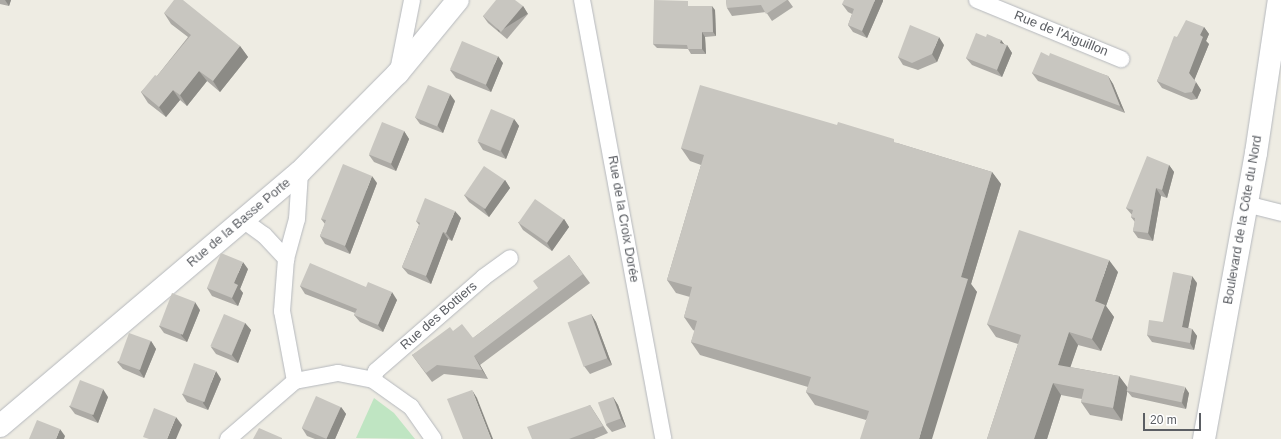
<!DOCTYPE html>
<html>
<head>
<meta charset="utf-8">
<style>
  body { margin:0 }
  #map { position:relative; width:1281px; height:439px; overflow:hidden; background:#eeece3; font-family:Helvetica,sans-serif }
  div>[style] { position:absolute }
  .green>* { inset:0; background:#bfe5c2 }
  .roads { filter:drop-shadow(0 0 1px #b5b8bd) drop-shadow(0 0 1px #b5b8bd) }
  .street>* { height:16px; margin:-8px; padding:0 8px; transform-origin:8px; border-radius:8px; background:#fff }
  .secondary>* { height:22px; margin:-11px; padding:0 11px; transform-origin:11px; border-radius:11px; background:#fff }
  .wall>* { inset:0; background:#acaaa5 }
  .shaded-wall>* { inset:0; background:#8c8b86; transform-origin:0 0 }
  .building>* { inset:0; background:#c8c6c0; transform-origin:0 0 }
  span { translate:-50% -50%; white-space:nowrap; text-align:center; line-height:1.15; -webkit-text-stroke:3px #fff; paint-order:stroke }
  .street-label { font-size:13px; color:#5b5e63 }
  .scale { position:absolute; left:1143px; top:413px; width:58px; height:18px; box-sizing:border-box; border:2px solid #5b5e63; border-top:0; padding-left:5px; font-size:12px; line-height:14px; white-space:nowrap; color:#5b5e63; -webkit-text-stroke:3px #fff; paint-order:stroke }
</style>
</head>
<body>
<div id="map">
  <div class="green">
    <div style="clip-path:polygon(374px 398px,394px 413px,415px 439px,356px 438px)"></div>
  </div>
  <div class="roads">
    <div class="street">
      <div style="left:582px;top:0;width:446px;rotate:79.5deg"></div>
      <div style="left:977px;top:0;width:156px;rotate:22.3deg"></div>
      <div style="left:398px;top:71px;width:72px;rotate:-78.8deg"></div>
      <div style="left:1246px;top:204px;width:36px;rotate:14deg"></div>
      <div style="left:243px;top:220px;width:26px;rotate:36deg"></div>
      <div style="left:264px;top:235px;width:33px;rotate:47deg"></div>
      <div style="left:373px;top:380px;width:9px;rotate:-72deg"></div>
      <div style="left:376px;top:371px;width:143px;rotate:-41deg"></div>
      <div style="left:484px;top:277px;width:32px;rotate:-36deg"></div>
      <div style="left:295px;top:381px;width:44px;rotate:-10.5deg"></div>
      <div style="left:338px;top:373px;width:36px;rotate:11deg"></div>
      <div style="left:373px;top:380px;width:47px;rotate:35.4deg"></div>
      <div style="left:411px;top:407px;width:39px;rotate:55deg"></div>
      <div style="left:228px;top:439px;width:89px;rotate:-40.9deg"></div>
      <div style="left:295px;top:381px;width:71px;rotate:-100.5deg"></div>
      <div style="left:282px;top:311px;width:52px;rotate:-85.6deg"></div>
      <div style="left:286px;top:259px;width:41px;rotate:-74.6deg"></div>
      <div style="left:297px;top:219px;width:47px;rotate:-86.3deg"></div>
    </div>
    <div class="secondary">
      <div style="left:0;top:426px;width:393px;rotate:-40.3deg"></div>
      <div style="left:300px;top:172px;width:139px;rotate:-45.3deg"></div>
      <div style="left:398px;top:73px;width:94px;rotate:-50.6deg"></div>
      <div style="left:1204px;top:439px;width:291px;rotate:-79.7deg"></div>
      <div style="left:1256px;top:153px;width:155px;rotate:-81.5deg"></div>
    </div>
  </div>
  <div class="wall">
    <div style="clip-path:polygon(0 0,11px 0,9px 6px,0 4px,0 5px)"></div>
    <div style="clip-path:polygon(726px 0,788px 0,793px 7px,772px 21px,766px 12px,732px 16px,727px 8px)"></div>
    <div style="clip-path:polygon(883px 1px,867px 38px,853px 32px,848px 25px,852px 14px,848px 12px,842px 4px)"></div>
    <div style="clip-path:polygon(523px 6px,528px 14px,507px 39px,488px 23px,483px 16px)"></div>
    <div style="clip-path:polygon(691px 6px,715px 10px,716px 36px,705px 37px,706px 54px,691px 54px,688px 49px,657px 48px,653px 44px)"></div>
    <div style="clip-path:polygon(164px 13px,240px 46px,248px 57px,220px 92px,207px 81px,187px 106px,180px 100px,166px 117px,148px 103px,141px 92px,157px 76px,188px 37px,171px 24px)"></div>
    <div style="clip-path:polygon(1204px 27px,1209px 34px,1206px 41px,1209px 44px,1194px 80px,1201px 90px,1197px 99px,1191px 100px,1162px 88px,1157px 81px,1177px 37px)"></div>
    <div style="clip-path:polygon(986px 37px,1001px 40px,1005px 45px,1007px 45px,1012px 53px,1002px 77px,972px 65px,966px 58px)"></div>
    <div style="clip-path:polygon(944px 45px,937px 62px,918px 70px,903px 65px,898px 57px)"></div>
    <div style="clip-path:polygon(1049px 56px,1108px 76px,1113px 84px,1125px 113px,1038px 81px,1032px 73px)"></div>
    <div style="clip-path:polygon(503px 63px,491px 92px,456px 78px,450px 70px)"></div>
    <div style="clip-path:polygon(455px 101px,443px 133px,420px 124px,415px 117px)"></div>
    <div style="clip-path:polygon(514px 119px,519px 126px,506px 159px,483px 150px,478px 142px)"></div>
    <div style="clip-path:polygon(404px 131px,409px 139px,396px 171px,374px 162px,369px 155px)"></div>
    <div style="clip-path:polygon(897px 143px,992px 172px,1001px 184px,971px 284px,977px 292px,866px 420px,815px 405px,806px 392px,808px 387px,700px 355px,691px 342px,695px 331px,693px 330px,684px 317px,690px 297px,676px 293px,667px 280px,701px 165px,690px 161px,681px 148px)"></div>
    <div style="clip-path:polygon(1169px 165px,1174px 172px,1167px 198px,1161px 196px,1153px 241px,1138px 238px,1133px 231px,1135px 222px,1131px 217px,1132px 215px,1126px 208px)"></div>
    <div style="clip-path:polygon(505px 180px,510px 188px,489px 217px,469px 202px,464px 195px)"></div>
    <div style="clip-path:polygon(377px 183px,350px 254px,325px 244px,320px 236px,325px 224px,321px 219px)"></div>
    <div style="clip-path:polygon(461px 218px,452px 241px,448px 239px,431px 284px,408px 274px,402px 267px,419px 225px,416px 221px)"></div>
    <div style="clip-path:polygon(564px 219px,569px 227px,552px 251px,523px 230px,518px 222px)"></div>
    <div style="clip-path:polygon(569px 255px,590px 283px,480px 365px,488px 379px,444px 374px,432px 382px,412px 355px,453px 331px,473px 338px,538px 289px)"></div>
    <div style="clip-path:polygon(248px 269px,240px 289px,243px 293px,238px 306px,212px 296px,207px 288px)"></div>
    <div style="clip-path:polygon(1118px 272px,1106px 306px,1114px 317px,1101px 351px,1078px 345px,1070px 367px,1119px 376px,1128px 388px,1189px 393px,1186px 409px,1132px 397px,1127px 391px,1122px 421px,1090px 415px,1081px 402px,1082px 399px,1061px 395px,1047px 439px,987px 439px,1018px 344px,996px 337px,987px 324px)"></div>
    <div style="clip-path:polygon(1197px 283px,1188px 328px,1192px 329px,1197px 336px,1194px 350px,1152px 342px,1147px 335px,1163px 322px)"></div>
    <div style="clip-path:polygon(300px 286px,366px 287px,397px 300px,383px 332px,360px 322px,354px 315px,355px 313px,305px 294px)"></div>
    <div style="clip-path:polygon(200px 310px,187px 342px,164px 333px,159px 326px)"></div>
    <div style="clip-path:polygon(591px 314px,596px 322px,612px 365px,590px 374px,584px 366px)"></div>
    <div style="clip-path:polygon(245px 323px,251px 330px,238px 363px,216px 354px,211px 347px)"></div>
    <div style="clip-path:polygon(151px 341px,156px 349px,144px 378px,123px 369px,117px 362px)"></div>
    <div style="clip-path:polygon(221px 379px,208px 410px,187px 402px,182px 394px)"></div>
    <div style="clip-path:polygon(108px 397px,98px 423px,75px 414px,69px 406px)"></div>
    <div style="clip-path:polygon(613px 397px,618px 405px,626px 427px,612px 432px,606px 425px)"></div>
    <div style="clip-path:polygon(590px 405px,608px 433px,594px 439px,532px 439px)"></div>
    <div style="clip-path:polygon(341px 407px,346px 414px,335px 439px,315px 439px,307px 436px,302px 428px)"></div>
  </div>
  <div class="shaded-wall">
    <div style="clip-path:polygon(5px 0,11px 0,9px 6px)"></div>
    <div style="clip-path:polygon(875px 0,883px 0,883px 1px,867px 38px,862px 31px)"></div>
    <div style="left:523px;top:6px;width:9px;height:34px;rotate:58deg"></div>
    <div style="clip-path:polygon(712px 6px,715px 10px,716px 36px,713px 32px)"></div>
    <div style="clip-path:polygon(1204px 27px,1209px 34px,1206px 41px,1209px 44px,1194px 81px,1189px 73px,1200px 35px)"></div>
    <div style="clip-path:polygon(702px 32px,705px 37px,706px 54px,702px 49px)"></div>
    <div style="clip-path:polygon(939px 37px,944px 45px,937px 62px,932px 54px)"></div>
    <div style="clip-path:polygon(1001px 40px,1006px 47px,1007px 45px,1012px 53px,1002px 77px,997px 70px,1000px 43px)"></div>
    <div style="clip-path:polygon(240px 46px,248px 57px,220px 92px,213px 81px)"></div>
    <div style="clip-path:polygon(498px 56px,503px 63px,491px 92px,486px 85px)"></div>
    <div style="clip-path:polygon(199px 71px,207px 81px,187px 106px,180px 95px)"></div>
    <div style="clip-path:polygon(1108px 76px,1113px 84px,1125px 113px,1120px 106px)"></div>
    <div style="clip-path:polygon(1196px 82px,1201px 90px,1197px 99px,1192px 92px)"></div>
    <div style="clip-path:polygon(173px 90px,180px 100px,166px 117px,159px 107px)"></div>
    <div style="clip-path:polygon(450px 94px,455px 101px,443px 133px,437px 125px)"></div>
    <div style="clip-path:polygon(514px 119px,519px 126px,506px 159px,501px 151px)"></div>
    <div style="clip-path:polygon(404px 131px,409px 139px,396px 171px,391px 164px)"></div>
    <div style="clip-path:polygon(1169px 165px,1174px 172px,1167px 198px,1162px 190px)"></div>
    <div style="clip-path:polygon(992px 172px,1001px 184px,971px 284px,977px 292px,932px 439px,919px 439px,961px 277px)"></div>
    <div style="clip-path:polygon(372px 176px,377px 183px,350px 254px,345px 246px)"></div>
    <div style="clip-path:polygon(505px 180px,510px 188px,489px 217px,484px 209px)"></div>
    <div style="clip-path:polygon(1156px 188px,1161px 196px,1153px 241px,1148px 233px)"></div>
    <div style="clip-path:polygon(455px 211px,461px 218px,452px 241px,446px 233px)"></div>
    <div style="clip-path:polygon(564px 219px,569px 227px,552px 251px,547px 243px)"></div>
    <div style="clip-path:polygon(443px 232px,448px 239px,431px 284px,426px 276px)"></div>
    <div style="clip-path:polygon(1109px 260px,1118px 272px,1106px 306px,1114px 317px,1101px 351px,1092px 339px,1095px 301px)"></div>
    <div style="clip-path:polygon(243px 262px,248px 269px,240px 289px,243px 293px,238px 306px,232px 298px,234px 283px)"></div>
    <div style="clip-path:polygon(1192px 276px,1197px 283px,1187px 334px,1182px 327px)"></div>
    <div style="clip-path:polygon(392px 292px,397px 300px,383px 332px,378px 325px)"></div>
    <div style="clip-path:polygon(195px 302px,200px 310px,187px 342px,181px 335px)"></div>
    <div style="clip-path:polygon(591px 314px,596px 322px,612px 365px,607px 358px)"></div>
    <div style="clip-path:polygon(245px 323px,251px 330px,238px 363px,232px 355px)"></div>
    <div style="clip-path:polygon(1192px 329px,1197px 336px,1194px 350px,1190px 343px)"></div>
    <div style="clip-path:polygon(1069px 332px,1078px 345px,1067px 377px,1058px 365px)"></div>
    <div style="clip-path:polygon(151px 341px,156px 349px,144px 378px,139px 370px)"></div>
    <div style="clip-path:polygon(474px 356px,480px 365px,488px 379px,482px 370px)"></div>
    <div style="clip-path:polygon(216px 371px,221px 379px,208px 410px,203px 403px)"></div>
    <div style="clip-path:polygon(1119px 376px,1128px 388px,1122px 421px,1113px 408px)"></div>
    <div style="clip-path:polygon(1053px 383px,1061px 395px,1047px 439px,1034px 439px)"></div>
    <div style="clip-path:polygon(1185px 387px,1189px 393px,1186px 409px,1182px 403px)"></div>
    <div style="clip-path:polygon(103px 389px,108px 397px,98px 423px,92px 415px)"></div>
    <div style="clip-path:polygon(472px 390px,477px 398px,493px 439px,491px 439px)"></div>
    <div style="clip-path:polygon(613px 397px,618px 405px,626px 427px,621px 419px)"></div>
    <div style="clip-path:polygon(341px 407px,346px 414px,335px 439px,326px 439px)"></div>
    <div style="clip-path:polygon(176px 417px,182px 425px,176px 439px,167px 439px)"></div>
    <div style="clip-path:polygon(60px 429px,65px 436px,64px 439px,56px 439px)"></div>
  </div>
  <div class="building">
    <div style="clip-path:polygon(174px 0,183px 0,240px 46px,213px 81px,199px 71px,180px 95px,173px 90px,159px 107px,141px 92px,155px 75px,157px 76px,191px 35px,164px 13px)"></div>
    <div style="clip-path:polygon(496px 0,515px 0,523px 6px,501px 32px,483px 16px)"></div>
    <div style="clip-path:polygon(654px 0,688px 1px,688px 6px,712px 6px,713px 32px,702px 32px,702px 49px,688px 49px,687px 45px,653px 44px)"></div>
    <div style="clip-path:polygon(726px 0,787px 0,766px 14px,761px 5px,727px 8px)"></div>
    <div style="clip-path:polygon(844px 0,875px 0,862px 31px,848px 25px,854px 9px,842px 4px)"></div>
    <div style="clip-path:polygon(1186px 20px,1204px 27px,1200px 35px,1203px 37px,1189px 73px,1196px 82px,1192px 92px,1185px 93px,1157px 81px,1174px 36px,1177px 37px)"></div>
    <div style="clip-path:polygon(910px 25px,939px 37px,932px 54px,912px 63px,898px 57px)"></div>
    <div style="clip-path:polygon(976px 33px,986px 37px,987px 34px,1001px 40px,1000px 43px,1007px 45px,997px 70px,966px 58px)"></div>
    <div style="left:462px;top:41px;width:39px;height:31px;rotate:23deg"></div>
    <div style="clip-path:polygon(1041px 52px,1049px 56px,1050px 53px,1108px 76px,1120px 106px,1032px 73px)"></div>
    <div style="left:428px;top:85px;width:24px;height:35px;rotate:22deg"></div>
    <div style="clip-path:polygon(700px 85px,837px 125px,838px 122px,894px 139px,894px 142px,992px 172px,961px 277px,968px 279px,919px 439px,860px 439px,869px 411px,806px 392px,811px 377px,691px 342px,697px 321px,684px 317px,692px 287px,667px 280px,704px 155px,681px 148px)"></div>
    <div style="left:491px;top:109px;width:25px;height:35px;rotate:23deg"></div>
    <div style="left:382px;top:122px;width:24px;height:35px;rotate:22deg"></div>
    <div style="clip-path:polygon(1147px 156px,1169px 165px,1162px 190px,1156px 188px,1148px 233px,1133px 231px,1135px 218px,1131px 217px,1133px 210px,1126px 208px)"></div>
    <div style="clip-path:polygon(343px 164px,372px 176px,345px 246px,320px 236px,326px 220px,321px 219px)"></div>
    <div style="left:484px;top:166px;width:25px;height:35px;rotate:34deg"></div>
    <div style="clip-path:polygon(425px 198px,455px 211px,446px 233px,443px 232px,426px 276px,402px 267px,420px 223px,416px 221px)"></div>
    <div style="left:535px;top:199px;width:35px;height:29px;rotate:35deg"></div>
    <div style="clip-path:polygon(1019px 230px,1109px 260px,1095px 301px,1105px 305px,1092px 339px,1069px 332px,1058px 365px,1119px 376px,1113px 408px,1081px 402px,1084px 389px,1053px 383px,1034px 439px,987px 439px,1021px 335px,987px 324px)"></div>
    <div style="clip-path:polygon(221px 253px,243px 262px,234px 283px,238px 285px,232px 298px,207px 288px)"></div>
    <div style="clip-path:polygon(569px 255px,583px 274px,474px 356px,482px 370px,437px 365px,426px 373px,412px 355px,450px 327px,453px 331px,462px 324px,473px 338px,538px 288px,533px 281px)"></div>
    <div style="clip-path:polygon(310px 263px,366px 287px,368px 282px,392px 292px,378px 325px,354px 315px,357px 309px,300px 286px)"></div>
    <div style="clip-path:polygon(1173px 272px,1192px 276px,1182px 327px,1192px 329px,1190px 343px,1147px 335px,1149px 320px,1163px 322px)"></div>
    <div style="left:172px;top:293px;width:25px;height:35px;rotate:21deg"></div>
    <div style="left:224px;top:314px;width:23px;height:35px;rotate:23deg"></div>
    <div style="left:591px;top:314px;width:47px;height:25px;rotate:70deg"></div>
    <div style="left:129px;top:333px;width:23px;height:31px;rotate:20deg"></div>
    <div style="left:194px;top:363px;width:23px;height:33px;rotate:20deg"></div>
    <div style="left:1130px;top:375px;width:56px;height:16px;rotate:12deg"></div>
    <div style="left:80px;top:380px;width:25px;height:28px;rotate:21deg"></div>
    <div style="clip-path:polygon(472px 390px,491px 439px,463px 439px,447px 399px)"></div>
    <div style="left:316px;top:396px;width:27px;height:35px;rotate:24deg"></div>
    <div style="left:613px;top:397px;width:23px;height:16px;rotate:70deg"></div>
    <div style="clip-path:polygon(590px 405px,603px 426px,569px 439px,532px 439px,527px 427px)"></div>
    <div style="clip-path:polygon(154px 408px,176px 417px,167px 439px,149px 439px,143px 437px)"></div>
    <div style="clip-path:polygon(37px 420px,60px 429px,56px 439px,29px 439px)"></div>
    <div style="clip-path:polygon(259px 428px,282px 438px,282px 439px,253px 439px)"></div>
  </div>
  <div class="street-label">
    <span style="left:1061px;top:34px;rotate:22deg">Rue de l'Aiguillon</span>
    <span style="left:623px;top:219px;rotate:80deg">Rue de la Croix Dorée</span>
    <span style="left:1243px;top:220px;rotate:-80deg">Boulevard de la Côte du Nord</span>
    <span style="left:239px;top:223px;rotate:-40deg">Rue de la Basse Porte</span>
    <span style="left:439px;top:316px;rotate:-41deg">Rue des Bottiers</span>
  </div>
  <div class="scale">20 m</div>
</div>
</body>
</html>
